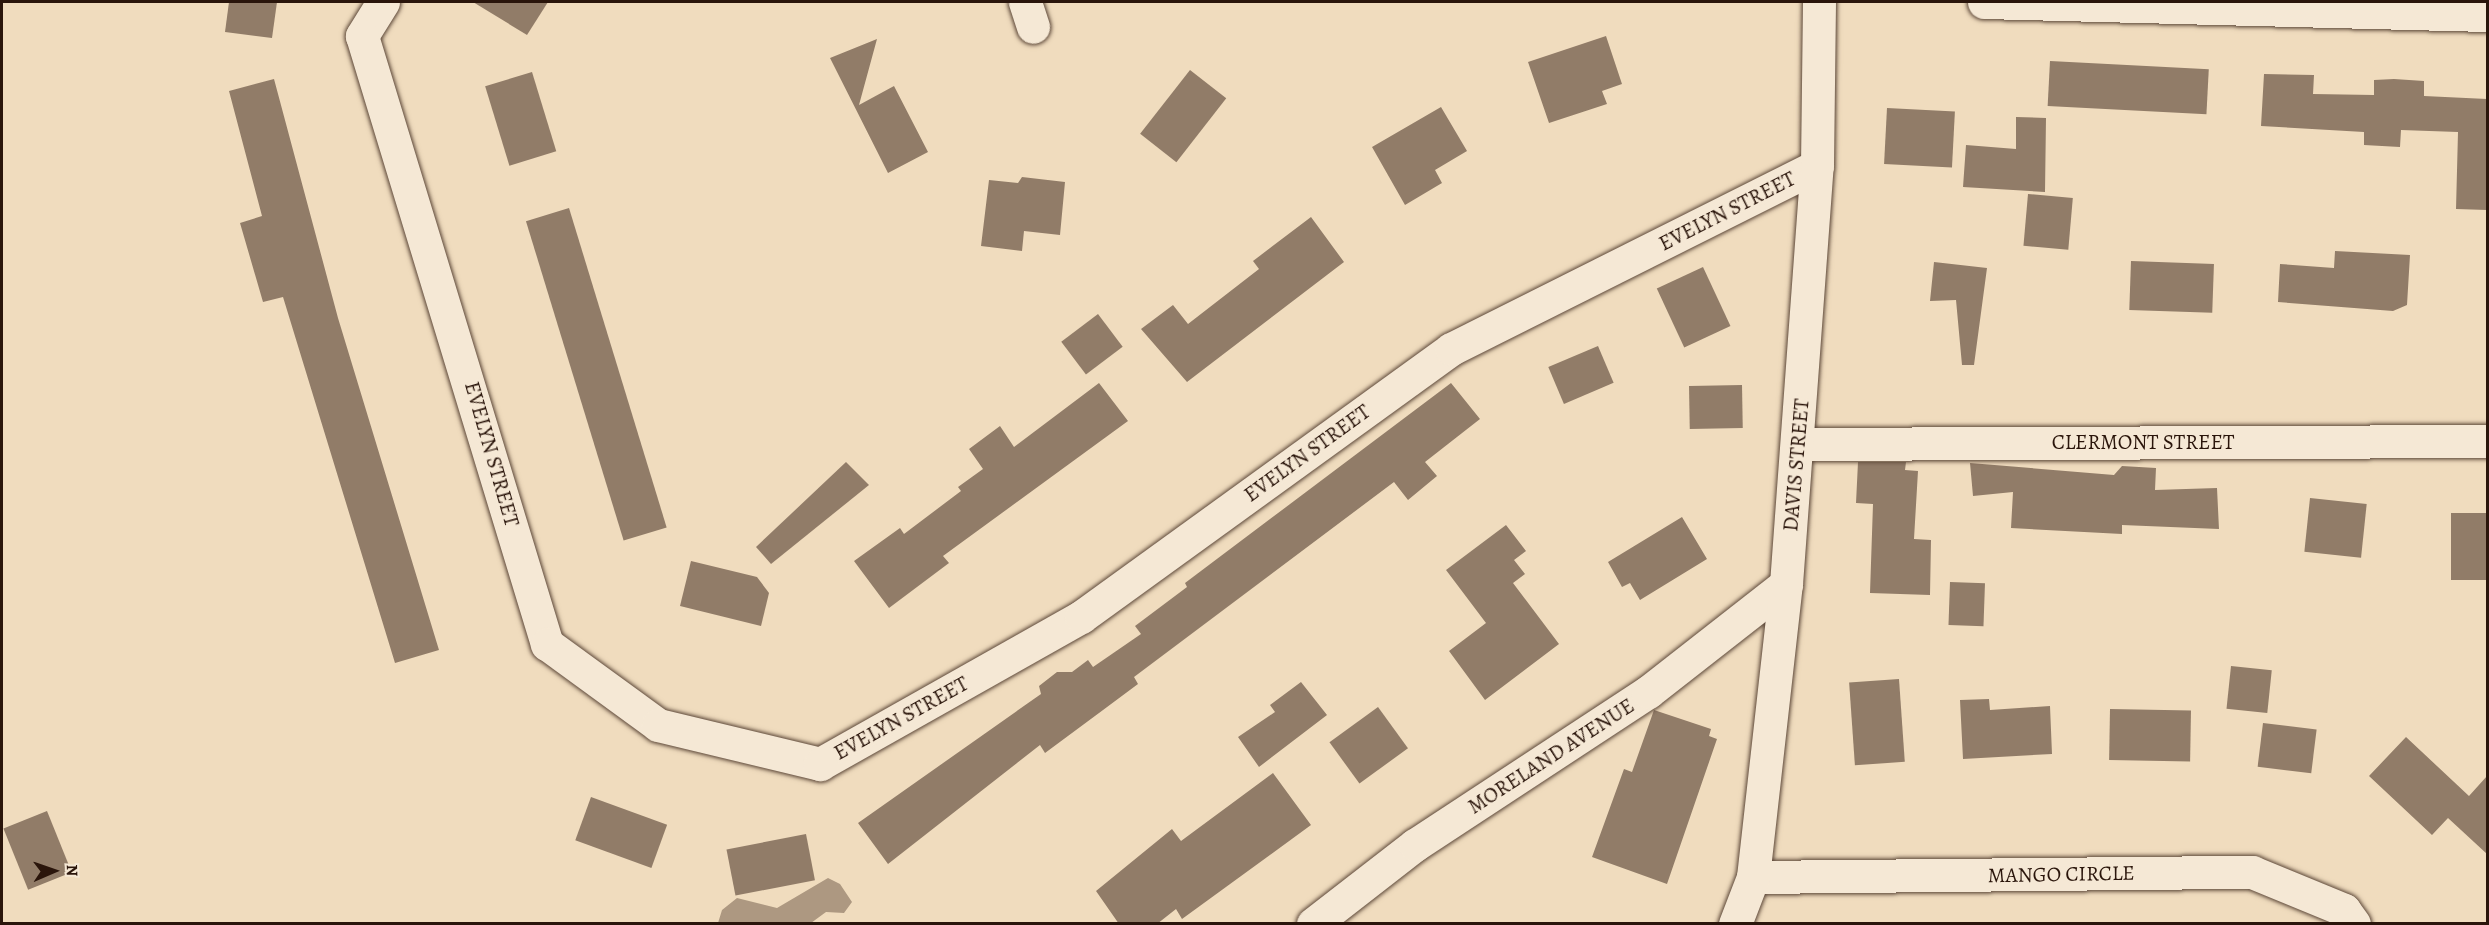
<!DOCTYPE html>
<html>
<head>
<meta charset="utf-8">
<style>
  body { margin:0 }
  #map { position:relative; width:2489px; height:925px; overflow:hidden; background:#f0dcbe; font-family:Alegreya,serif }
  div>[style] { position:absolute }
  .water>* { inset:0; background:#ad9881 }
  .building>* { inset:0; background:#917c68; transform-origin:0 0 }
  .roads { filter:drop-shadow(0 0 2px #5c4738) drop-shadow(0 0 2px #5c4738) }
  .minor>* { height:33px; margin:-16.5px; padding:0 16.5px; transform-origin:16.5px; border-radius:16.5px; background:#f5e8d5 }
  .secondary>* { height:33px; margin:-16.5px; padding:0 16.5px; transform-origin:16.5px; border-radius:16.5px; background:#f5e8d5 }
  span { translate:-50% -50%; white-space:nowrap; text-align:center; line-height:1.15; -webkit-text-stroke:6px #f5e8d5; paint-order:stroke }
  .street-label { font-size:21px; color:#2a150b }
  .frame { position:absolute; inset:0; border:3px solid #2a150b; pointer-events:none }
  .north { position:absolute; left:24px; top:841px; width:60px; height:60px; -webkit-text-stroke:4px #f5e8d5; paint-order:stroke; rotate:88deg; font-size:16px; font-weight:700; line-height:24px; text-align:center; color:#2a150b }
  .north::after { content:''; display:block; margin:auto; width:21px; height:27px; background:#2a150b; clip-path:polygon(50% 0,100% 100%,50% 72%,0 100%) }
</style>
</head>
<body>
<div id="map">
  <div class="water">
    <div style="clip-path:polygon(828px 878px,840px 884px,852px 902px,844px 913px,826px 912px,811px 923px,718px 923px,722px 910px,737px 898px,777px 908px)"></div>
  </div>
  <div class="building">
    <div style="clip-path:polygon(229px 2px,277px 2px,272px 38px,225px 32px)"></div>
    <div style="clip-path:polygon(473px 2px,548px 2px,527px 35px)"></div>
    <div style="clip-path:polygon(1606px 36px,1622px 84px,1602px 91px,1607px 104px,1549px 123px,1528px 62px)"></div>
    <div style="clip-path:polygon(877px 39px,859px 105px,894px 86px,928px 152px,888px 173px,830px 58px)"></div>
    <div style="left:2050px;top:61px;width:159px;height:45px;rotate:3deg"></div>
    <div style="left:1190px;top:70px;width:46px;height:81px;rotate:38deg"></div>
    <div style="left:532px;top:72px;width:83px;height:49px;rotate:73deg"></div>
    <div style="clip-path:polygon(2264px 74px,2314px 75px,2313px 94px,2374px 95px,2374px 80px,2394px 79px,2424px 81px,2424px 96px,2487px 99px,2487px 210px,2456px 209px,2458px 132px,2401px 130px,2400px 147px,2364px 145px,2364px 132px,2261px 126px)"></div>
    <div style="clip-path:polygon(274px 79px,338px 318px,439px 650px,395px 663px,283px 297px,263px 302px,240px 223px,262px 216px,229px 91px)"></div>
    <div style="clip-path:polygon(1441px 107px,1467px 151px,1435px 170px,1442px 183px,1405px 205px,1372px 147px)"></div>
    <div style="left:1887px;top:108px;width:68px;height:56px;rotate:3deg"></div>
    <div style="clip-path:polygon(2016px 117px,2046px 118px,2045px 192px,1963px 187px,1966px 145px,2016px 149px)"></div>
    <div style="clip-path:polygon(1022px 177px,1065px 182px,1060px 235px,1024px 231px,1022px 251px,981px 246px,989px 180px,1018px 183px)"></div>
    <div style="left:2028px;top:194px;width:45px;height:52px;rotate:5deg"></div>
    <div style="left:569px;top:208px;width:334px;height:45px;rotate:73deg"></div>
    <div style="clip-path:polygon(1311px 217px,1344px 262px,1187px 382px,1141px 329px,1173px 305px,1188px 324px,1259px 269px,1253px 261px)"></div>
    <div style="clip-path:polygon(2335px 251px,2410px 255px,2407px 305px,2393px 311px,2278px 302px,2280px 264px,2334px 268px)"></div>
    <div style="left:2131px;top:261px;width:83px;height:49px;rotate:2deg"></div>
    <div style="clip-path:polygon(1934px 262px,1987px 268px,1974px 365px,1962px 365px,1956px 300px,1930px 301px)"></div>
    <div style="left:1703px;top:267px;width:65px;height:51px;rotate:65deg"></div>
    <div style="left:1098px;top:314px;width:41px;height:46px;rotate:53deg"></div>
    <div style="left:1598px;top:346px;width:40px;height:54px;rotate:67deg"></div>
    <div style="clip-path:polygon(1099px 383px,1128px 421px,943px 556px,949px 563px,889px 608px,854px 561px,900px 528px,904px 534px,961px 491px,958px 487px,983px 469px,969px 449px,1000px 426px,1014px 447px)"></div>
    <div style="clip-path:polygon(1451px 383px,1480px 419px,1425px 462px,1437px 476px,1408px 500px,1394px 482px,1134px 677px,1138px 684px,1099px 713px,1045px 753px,1040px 745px,888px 864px,858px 823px,1041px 694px,1039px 686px,1057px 672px,1072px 672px,1088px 660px,1093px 667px,1141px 634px,1135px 626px,1187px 587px,1185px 583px)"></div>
    <div style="left:1742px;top:385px;width:43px;height:53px;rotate:89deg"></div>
    <div style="clip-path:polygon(846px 462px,869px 485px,771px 564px,756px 547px)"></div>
    <div style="clip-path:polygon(1858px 462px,1906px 462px,1905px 470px,1918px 471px,1914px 539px,1931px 540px,1930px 595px,1870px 593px,1873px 504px,1856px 503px)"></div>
    <div style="clip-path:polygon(1970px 463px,2114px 475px,2122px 466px,2156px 468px,2155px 490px,2217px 488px,2219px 529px,2122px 525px,2122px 534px,2011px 528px,2013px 492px,1973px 496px)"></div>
    <div style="left:2310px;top:498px;width:57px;height:54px;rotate:6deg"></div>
    <div style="left:2451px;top:513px;width:36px;height:67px"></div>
    <div style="clip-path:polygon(1682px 517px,1707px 559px,1640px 600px,1630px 583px,1622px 587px,1608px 562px)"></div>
    <div style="clip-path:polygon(1506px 525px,1526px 551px,1514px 560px,1525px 574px,1513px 583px,1559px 644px,1485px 700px,1449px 651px,1486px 623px,1446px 570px)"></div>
    <div style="clip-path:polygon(691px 561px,757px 577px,769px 593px,761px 626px,680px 606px)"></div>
    <div style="left:1950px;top:582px;width:35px;height:43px;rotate:2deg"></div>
    <div style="left:2231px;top:666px;width:41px;height:43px;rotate:6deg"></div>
    <div style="left:1899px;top:679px;width:83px;height:50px;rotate:86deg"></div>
    <div style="clip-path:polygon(1301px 682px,1327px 715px,1259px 767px,1238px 737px,1275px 712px,1270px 705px)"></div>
    <div style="clip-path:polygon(1989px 699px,1990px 710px,2050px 706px,2052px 754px,1963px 759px,1960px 700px)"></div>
    <div style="left:1378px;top:707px;width:51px;height:60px;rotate:54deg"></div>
    <div style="left:2110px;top:709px;width:81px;height:51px;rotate:1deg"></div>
    <div style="clip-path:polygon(1654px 710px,1711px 729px,1709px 736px,1717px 739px,1667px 884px,1592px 857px,1624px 769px,1632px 772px)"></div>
    <div style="left:2263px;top:723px;width:54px;height:44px;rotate:7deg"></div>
    <div style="clip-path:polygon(2406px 737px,2469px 796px,2487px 776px,2487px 854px,2448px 818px,2432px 835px,2369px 776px)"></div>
    <div style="clip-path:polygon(1273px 773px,1311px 825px,1182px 919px,1176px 909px,1157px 924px,1119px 924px,1096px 891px,1172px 829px,1181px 841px)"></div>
    <div style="left:591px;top:797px;width:81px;height:46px;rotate:20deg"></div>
    <div style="left:47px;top:811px;width:66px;height:47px;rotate:68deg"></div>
    <div style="left:806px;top:834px;width:47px;height:81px;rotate:79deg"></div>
  </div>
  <div class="roads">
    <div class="minor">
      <div style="left:383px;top:2px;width:40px;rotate:122deg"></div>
      <div style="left:362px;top:36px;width:636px;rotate:73.08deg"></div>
      <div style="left:547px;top:644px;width:137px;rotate:36.1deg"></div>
      <div style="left:658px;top:725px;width:167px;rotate:13.5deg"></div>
      <div style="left:820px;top:764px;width:300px;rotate:-29.4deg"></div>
      <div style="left:1081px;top:617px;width:457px;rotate:-35.9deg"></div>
      <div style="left:1451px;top:349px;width:409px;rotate:-26.6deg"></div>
      <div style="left:1025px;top:2px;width:26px;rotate:72deg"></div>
      <div style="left:1984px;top:2px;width:504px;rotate:1.48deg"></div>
      <div style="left:1799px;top:444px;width:689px;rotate:-0.25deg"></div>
      <div style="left:1753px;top:877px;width:499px;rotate:-0.6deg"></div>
      <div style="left:2252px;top:872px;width:100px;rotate:22.4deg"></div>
      <div style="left:2344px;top:910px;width:17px;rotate:54deg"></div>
      <div style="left:1313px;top:924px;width:129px;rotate:-37.8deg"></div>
      <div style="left:1415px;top:845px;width:279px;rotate:-33.3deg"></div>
      <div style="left:1648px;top:692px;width:175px;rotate:-38deg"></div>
    </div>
    <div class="secondary">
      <div style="left:1735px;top:924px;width:50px;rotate:-69deg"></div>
      <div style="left:1753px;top:877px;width:295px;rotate:-83.6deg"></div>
      <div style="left:1786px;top:584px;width:419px;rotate:-85.8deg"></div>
      <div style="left:1817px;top:166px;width:164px;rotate:-89.3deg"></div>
    </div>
  </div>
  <div class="street-label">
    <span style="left:1727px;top:211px;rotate:-27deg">EVELYN STREET</span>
    <span style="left:2143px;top:442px">CLERMONT STREET</span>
    <span style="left:1307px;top:453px;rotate:-36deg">EVELYN STREET</span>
    <span style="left:492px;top:454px;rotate:74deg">EVELYN STREET</span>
    <span style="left:1796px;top:465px;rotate:-85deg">DAVIS STREET</span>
    <span style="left:901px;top:718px;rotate:-29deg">EVELYN STREET</span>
    <span style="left:1551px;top:756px;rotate:-33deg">MORELAND AVENUE</span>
    <span style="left:2061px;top:874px;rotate:-1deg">MANGO CIRCLE</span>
  </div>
  <div class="frame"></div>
  <div class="north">N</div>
</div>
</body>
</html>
